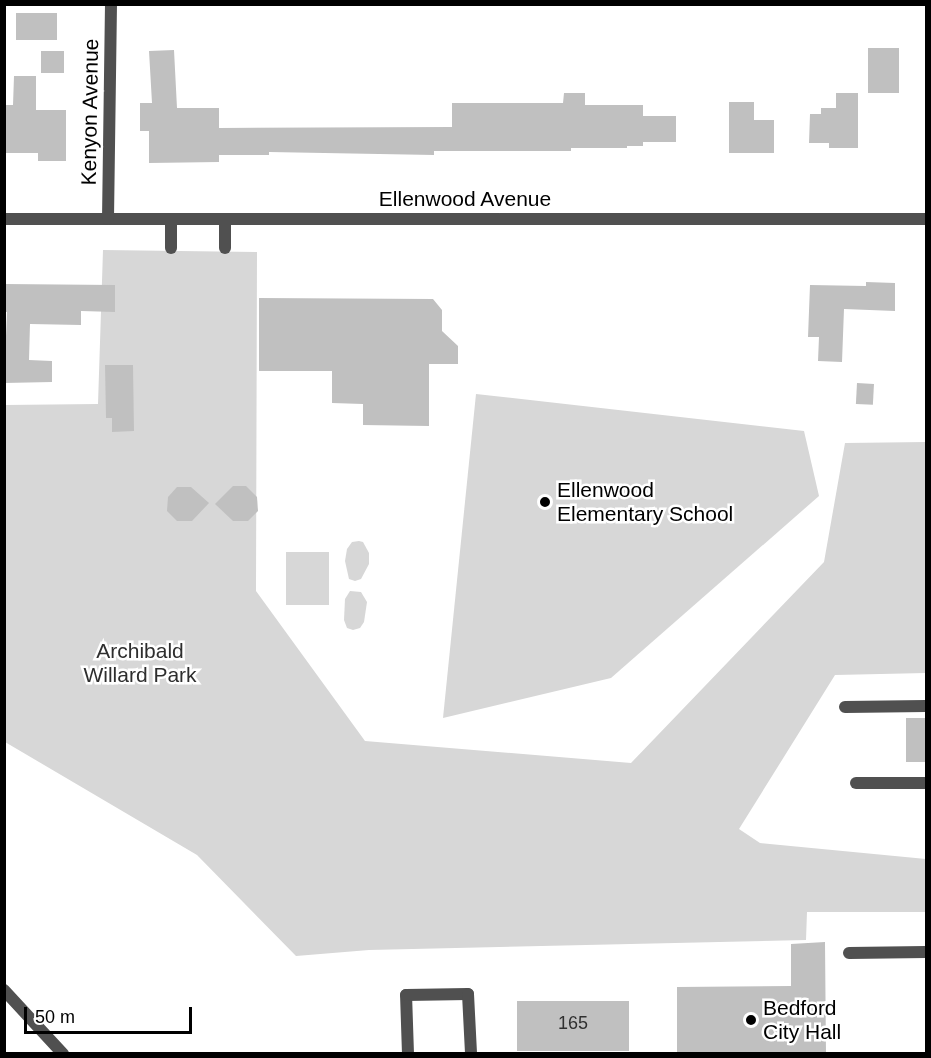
<!DOCTYPE html>
<html>
<head>
<meta charset="utf-8">
<style>
  body { margin:0 }
  #map { position:relative; width:931px; height:1058px; overflow:hidden; background:#fff; font-family:Helvetica,sans-serif }
  div>[style] { position:absolute }
  .green>* { inset:0; background:#d7d7d7; transform-origin:0 0 }
  .building>* { inset:0; background:#c0c0c0; transform-origin:0 0 }
  .lane>* { height:12px; margin:-6px; padding:0 6px; transform-origin:6px; border-radius:6px; background:#505050 }
  .street>* { height:12px; margin:-6px; padding:0 6px; transform-origin:6px; border-radius:6px; background:#505050 }
  .dots>* { width:16px; height:16px; translate:-50% -50%; box-sizing:border-box; border:3px solid #fff; border-radius:50% }
  span { translate:-50% -50%; white-space:nowrap; text-align:center; line-height:1.15; -webkit-text-stroke:5px #fff; paint-order:stroke }
  .number-label { font-size:18px; color:#303030 }
  .number-label span { -webkit-text-stroke-width:0 }
  .street-label { font-size:21px; color:#000 }
  .poi-label { font-size:21px; color:#000 }
  .left { translate:0 -50%; text-align:left }
  .park-label { font-size:21px; color:#2e2e2e }
  .frame { position:absolute; inset:0; border:6px solid #000; pointer-events:none }
  .scale { position:absolute; left:24px; top:1007px; width:168px; height:27px; box-sizing:border-box; border:3px solid #000; border-top:0; padding-left:8px; font-size:18px; line-height:21px; white-space:nowrap; color:#000; -webkit-text-stroke:4px #fff; paint-order:stroke }
</style>
</head>
<body>
<div id="map">
  <div class="green">
    <div style="clip-path:polygon(103px 250px,257px 252px,256px 591px,365px 741px,631px 763px,824px 562px,845px 443px,926px 442px,926px 673px,835px 675px,739px 829px,760px 843px,926px 859px,926px 912px,807px 912px,806px 940px,369px 950px,296px 956px,197px 855px,5px 742px,5px 405px,98px 404px)"></div>
    <div style="clip-path:polygon(476px 394px,804px 431px,819px 496px,611px 678px,443px 718px)"></div>
    <div style="clip-path:polygon(359px 541px,363px 542px,369px 553px,369px 564px,361px 579px,355px 581px,349px 579px,345px 561px,347px 549px,352px 542px)"></div>
    <div style="left:286px;top:552px;width:43px;height:53px"></div>
    <div style="clip-path:polygon(350px 591px,361px 592px,367px 602px,364px 622px,360px 628px,353px 630px,347px 628px,344px 620px,345px 599px)"></div>
  </div>
  <div class="building">
    <div style="left:16px;top:13px;width:41px;height:27px"></div>
    <div style="left:868px;top:48px;width:31px;height:45px"></div>
    <div style="clip-path:polygon(174px 50px,177px 108px,219px 108px,219px 128px,452px 127px,452px 103px,563px 103px,564px 93px,585px 93px,585px 105px,643px 105px,643px 116px,676px 116px,676px 142px,643px 142px,643px 146px,627px 146px,627px 148px,571px 148px,571px 151px,434px 151px,434px 155px,269px 152px,269px 155px,219px 155px,219px 162px,149px 163px,149px 131px,140px 131px,140px 103px,152px 103px,149px 51px)"></div>
    <div style="left:64px;top:51px;width:22px;height:23px;rotate:90deg"></div>
    <div style="clip-path:polygon(14px 76px,36px 76px,36px 110px,66px 110px,66px 161px,38px 161px,38px 153px,4px 153px,4px 105px,13px 105px)"></div>
    <div style="clip-path:polygon(836px 93px,858px 93px,858px 148px,829px 148px,829px 143px,809px 143px,810px 114px,821px 114px,821px 108px,836px 108px)"></div>
    <div style="clip-path:polygon(729px 102px,754px 102px,754px 120px,774px 120px,774px 153px,729px 153px)"></div>
    <div style="clip-path:polygon(866px 282px,895px 283px,895px 311px,844px 309px,842px 362px,818px 361px,819px 337px,808px 337px,810px 285px,866px 286px)"></div>
    <div style="clip-path:polygon(4px 284px,115px 285px,115px 312px,81px 311px,81px 325px,30px 324px,29px 360px,52px 361px,52px 382px,4px 383px,7px 312px,4px 312px)"></div>
    <div style="clip-path:polygon(259px 298px,433px 299px,442px 310px,442px 331px,458px 346px,458px 364px,429px 364px,429px 426px,363px 425px,363px 404px,332px 403px,332px 371px,259px 371px)"></div>
    <div style="clip-path:polygon(105px 365px,133px 365px,134px 431px,112px 432px,112px 418px,106px 418px)"></div>
    <div style="left:857px;top:383px;width:17px;height:21px;rotate:3deg"></div>
    <div style="clip-path:polygon(233px 486px,246px 486px,257px 497px,258px 511px,248px 521px,233px 521px,215px 504px)"></div>
    <div style="clip-path:polygon(177px 487px,191px 487px,209px 503px,192px 521px,177px 521px,167px 511px,168px 497px)"></div>
    <div style="left:906px;top:718px;width:21px;height:44px"></div>
    <div style="clip-path:polygon(825px 942px,826px 1053px,677px 1053px,677px 987px,791px 986px,791px 944px)"></div>
    <div style="left:517px;top:1001px;width:112px;height:50px"></div>
  </div>
  <div class="lane">
    <div style="left:171px;top:220px;width:28px;rotate:90deg"></div>
    <div style="left:225px;top:221px;width:27px;rotate:90deg"></div>
    <div style="left:845px;top:707px;width:81px;rotate:-0.7deg"></div>
    <div style="left:856px;top:783px;width:70px"></div>
    <div style="left:849px;top:953px;width:77px;rotate:-0.7deg"></div>
  </div>
  <div class="street">
    <div style="left:4px;top:219px;width:922px"></div>
    <div style="left:108px;top:219px;width:215px;rotate:-89.2deg"></div>
    <div style="left:4px;top:990px;width:87px;rotate:47.3deg"></div>
    <div style="left:408px;top:1054px;width:59px;rotate:-91.9deg"></div>
    <div style="left:406px;top:995px;width:62px;rotate:-0.9deg"></div>
    <div style="left:468px;top:994px;width:60px;rotate:87.1deg"></div>
  </div>
  <div class="dots">
    <div style="left:545px;top:502px;background:#000"></div>
    <div style="left:751px;top:1020px;background:#000"></div>
  </div>
  <div class="number-label">
    <span style="left:573px;top:1023px">165</span>
  </div>
  <div class="street-label">
    <span style="left:90px;top:112px;rotate:-89deg">Kenyon Avenue</span>
    <span style="left:465px;top:199px">Ellenwood Avenue</span>
  </div>
  <div class="poi-label">
    <span class="left" style="left:557px;top:502px">Ellenwood<br>Elementary School</span>
    <span class="left" style="left:763px;top:1020px">Bedford<br>City Hall</span>
  </div>
  <div class="park-label">
    <span style="left:140px;top:663px">Archibald<br>Willard Park</span>
  </div>
  <div class="frame"></div>
  <div class="scale">50 m</div>
</div>
</body>
</html>
